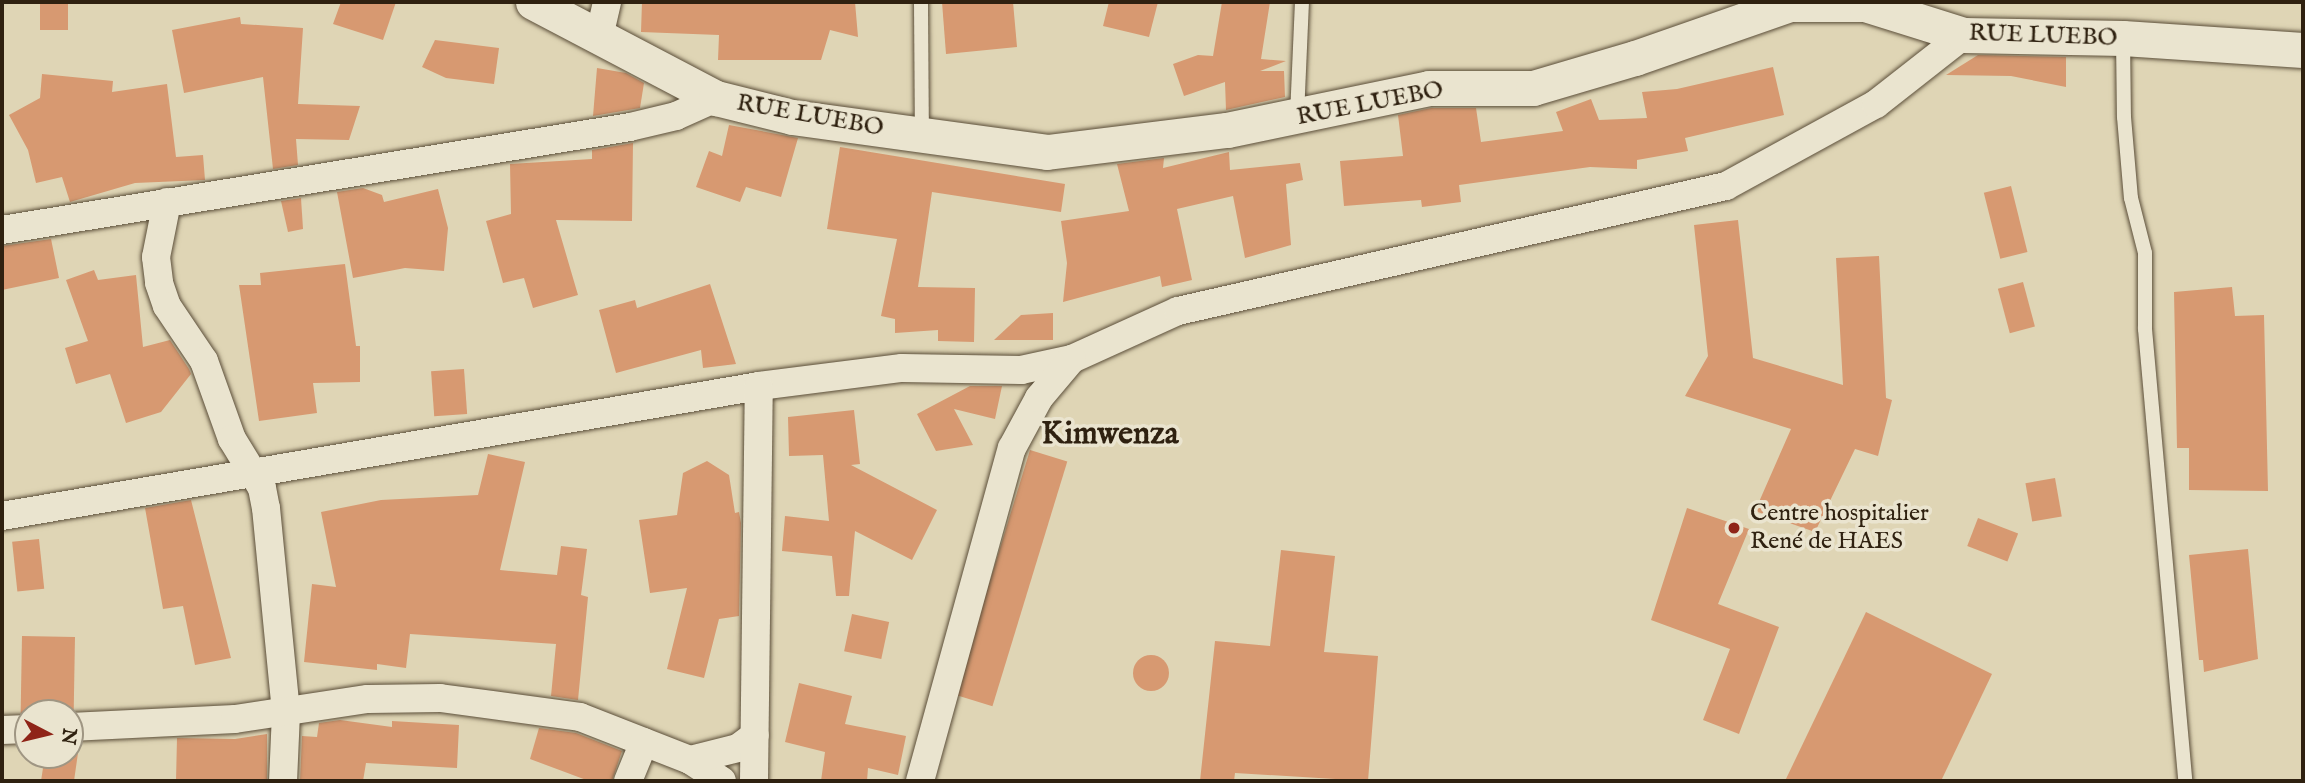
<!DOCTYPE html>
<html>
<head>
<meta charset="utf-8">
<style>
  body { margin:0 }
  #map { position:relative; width:2305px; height:783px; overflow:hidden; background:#dfd5b5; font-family:"IM FELL English",serif }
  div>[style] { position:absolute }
  .building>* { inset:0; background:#d79971; transform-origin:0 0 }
  .round { border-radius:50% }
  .roads { filter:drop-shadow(0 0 2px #5b4e39) drop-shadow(0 0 2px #5b4e39) }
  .service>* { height:14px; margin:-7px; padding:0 7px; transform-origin:7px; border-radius:7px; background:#eae4cf }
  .minor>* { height:28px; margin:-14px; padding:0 14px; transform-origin:14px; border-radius:14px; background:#eae4cf }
  .tertiary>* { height:35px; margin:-17.5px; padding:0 17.5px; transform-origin:17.5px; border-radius:17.5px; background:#eae4cf }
  .dots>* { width:19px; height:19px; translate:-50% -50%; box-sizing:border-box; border:4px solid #eae4cf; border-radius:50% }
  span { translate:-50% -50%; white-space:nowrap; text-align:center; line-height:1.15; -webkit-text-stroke:7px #eae4cf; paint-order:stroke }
  .street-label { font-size:24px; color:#2f2110 }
  .poi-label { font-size:24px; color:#2f2110 }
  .left { translate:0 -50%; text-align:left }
  .district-label { font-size:32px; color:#2f2110; font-weight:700 }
  .frame { position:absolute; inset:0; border:4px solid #2f2110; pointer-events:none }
  .north { position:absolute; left:14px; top:699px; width:70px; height:70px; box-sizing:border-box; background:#eae4cf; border:2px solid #9f9683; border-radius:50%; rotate:97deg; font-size:19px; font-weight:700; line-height:28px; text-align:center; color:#2f2110 }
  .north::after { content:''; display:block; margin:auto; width:24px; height:32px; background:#8f2418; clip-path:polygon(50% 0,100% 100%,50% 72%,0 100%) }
</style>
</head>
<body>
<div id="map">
  <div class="building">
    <div style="left:40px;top:2px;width:28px;height:28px"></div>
    <div style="clip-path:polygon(341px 2px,396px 2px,383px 40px,333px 24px)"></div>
    <div style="clip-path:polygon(642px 2px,855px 2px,858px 37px,830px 30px,821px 60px,718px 60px,719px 35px,641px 32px)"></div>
    <div style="clip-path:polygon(942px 2px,1013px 2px,1017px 47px,946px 54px)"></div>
    <div style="clip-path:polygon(1109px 2px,1158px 2px,1149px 37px,1103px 26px)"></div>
    <div style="clip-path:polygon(1222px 2px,1270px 2px,1261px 59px,1286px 61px,1260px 71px,1284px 71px,1285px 97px,1226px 110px,1225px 82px,1184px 96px,1173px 64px,1198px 55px,1213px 56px)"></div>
    <div style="clip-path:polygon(240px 17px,241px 24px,303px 28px,298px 104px,360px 106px,349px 140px,296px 139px,298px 165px,273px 169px,263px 77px,184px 93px,172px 30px)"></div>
    <div style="clip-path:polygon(435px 40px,499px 48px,494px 84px,446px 78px,422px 67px)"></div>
    <div style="clip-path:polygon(1978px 55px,2066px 57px,2066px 87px,2011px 76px,1946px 75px)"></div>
    <div style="clip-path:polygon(1773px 67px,1784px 115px,1685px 138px,1688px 151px,1637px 160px,1637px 169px,1590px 167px,1459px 185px,1461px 202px,1422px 207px,1421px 200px,1344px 206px,1340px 161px,1403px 156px,1398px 115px,1431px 108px,1476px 108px,1481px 142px,1563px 131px,1556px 112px,1591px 99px,1599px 120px,1647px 118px,1642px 92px,1677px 89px)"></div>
    <div style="clip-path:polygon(597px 68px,626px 73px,644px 83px,640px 108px,593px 116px)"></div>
    <div style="clip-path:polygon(42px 74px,113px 81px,112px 92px,167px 84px,176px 157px,203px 155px,205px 180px,135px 183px,70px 202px,62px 177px,36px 183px,28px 150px,9px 115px,40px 98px)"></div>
    <div style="clip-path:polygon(729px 125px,798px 138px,781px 197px,746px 187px,740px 202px,696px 187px,709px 151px,722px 156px)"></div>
    <div style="clip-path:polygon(633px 143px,632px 221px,556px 220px,578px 295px,533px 308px,524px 278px,503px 283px,486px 221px,511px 214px,510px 164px,592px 159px,592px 150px)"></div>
    <div style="clip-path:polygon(840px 147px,1065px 184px,1061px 212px,932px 192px,918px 287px,975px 288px,974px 342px,938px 341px,938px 330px,895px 333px,895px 319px,881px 316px,897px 239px,827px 229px)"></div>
    <div style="clip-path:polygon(1229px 152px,1230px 170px,1300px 163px,1303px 180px,1286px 184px,1291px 245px,1245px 258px,1233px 196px,1177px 209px,1192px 280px,1162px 287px,1160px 276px,1063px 302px,1067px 263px,1061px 221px,1129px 211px,1117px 164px,1164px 158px,1163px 168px)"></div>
    <div style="left:2011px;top:186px;width:68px;height:28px;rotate:76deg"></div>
    <div style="clip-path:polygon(363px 188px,382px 195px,384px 202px,438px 189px,448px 228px,444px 271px,405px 268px,353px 278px,337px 192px)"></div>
    <div style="clip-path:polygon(301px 198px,303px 229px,288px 232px,281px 201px)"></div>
    <div style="clip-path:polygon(1738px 220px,1753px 358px,1843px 385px,1836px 258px,1879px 256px,1886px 398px,1892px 400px,1878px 456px,1855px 449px,1815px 532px,1755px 511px,1791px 429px,1685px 396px,1708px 356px,1694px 225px)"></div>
    <div style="clip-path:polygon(51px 239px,59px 278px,2px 290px,2px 246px)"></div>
    <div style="clip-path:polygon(345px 264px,356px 346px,360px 346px,360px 382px,313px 383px,317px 413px,259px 421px,239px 285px,261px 285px,260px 273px)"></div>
    <div style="clip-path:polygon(94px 270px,98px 280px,136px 275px,143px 347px,170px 340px,189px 369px,191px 374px,161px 412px,126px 423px,110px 374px,76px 384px,65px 348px,88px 341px,66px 280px)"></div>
    <div style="left:2023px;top:282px;width:46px;height:26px;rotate:75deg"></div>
    <div style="clip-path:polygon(710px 284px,736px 364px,703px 368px,701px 350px,616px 373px,599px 310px,635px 300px,637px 308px)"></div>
    <div style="clip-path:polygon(2232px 287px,2235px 316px,2264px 315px,2268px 491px,2189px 490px,2189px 448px,2177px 448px,2174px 292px)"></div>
    <div style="clip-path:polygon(1053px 313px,1053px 340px,994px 340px,1021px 315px)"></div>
    <div style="left:464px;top:369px;width:45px;height:33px;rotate:86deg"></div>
    <div style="clip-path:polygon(970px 386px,1002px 386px,995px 419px,954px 409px,973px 445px,936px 451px,917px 414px)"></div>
    <div style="clip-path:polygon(854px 410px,860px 464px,851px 465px,937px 510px,912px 560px,855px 531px,849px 596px,836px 596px,832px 556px,782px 551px,785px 516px,829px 521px,823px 455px,789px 456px,788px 417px)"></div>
    <div style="left:1030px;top:450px;width:39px;height:256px;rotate:17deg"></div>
    <div style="clip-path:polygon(488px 454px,525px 462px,500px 570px,557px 575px,561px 546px,587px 549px,581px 595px,588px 597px,578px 700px,551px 696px,556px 644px,410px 634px,406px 668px,377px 664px,377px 670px,304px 662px,312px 584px,336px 587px,321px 512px,381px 500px,478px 495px)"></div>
    <div style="clip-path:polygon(707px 461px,729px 475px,735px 513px,739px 512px,741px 523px,739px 616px,719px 619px,704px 678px,667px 669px,687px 588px,650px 593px,639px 520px,677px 515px,683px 473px)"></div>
    <div style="left:2055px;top:478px;width:39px;height:30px;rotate:80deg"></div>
    <div style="clip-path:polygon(191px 500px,231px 658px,195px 665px,183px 606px,163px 609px,145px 508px)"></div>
    <div style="clip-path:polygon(1687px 508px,1749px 529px,1718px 604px,1779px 627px,1739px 734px,1703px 720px,1730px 649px,1651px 620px)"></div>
    <div style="left:1978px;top:518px;width:43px;height:30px;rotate:21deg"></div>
    <div style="left:39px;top:539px;width:50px;height:27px;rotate:84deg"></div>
    <div style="clip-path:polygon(2248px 549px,2258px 659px,2204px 672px,2203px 660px,2199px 660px,2189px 555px)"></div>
    <div style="clip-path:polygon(1281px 550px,1335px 556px,1324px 652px,1378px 656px,1368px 781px,1235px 773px,1234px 781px,1200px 781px,1215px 641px,1270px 646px)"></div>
    <div style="clip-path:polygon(1866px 612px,1992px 674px,1941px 781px,1785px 781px)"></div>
    <div style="left:852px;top:614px;width:38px;height:38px;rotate:12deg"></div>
    <div style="left:22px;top:636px;width:53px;height:77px;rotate:1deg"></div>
    <div class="round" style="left:1133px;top:655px;width:36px;height:36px"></div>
    <div style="clip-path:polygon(799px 683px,852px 696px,845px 724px,906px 736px,898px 775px,868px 768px,867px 781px,821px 781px,825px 752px,785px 742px)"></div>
    <div style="clip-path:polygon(340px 720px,392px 727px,392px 721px,459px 725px,457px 768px,366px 763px,363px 781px,300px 781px,302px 736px,317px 737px,319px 723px)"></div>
    <div style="clip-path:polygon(539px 728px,576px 733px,622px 751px,612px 781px,589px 781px,530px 759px)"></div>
    <div style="clip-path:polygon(267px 734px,267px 781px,176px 781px,177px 738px,235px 739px)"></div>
    <div style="clip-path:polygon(70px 744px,79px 746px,74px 781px,41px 781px,45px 755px,70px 755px)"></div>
  </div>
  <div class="roads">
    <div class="service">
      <div style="left:921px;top:2px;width:131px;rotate:89.6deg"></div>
      <div style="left:2123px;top:38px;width:79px;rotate:89.3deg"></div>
      <div style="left:2124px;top:117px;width:81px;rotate:85.1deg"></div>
      <div style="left:2131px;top:198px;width:57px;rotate:75.7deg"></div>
      <div style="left:2145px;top:253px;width:76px;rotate:90deg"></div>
      <div style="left:2145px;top:329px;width:454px;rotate:84.9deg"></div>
      <div style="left:1297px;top:116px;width:114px;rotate:-87.5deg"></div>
    </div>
    <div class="minor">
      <div style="left:599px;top:37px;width:36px;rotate:-77deg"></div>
      <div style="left:167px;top:202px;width:56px;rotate:101.3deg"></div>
      <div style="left:156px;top:257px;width:26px;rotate:83deg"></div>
      <div style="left:159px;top:283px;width:24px;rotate:71deg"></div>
      <div style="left:167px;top:306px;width:66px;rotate:56.1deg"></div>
      <div style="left:204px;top:361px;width:83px;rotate:70.3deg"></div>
      <div style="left:232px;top:439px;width:57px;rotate:58.5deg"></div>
      <div style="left:262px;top:488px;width:20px;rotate:79deg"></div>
      <div style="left:266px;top:508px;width:206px;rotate:84.4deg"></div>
      <div style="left:286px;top:713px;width:68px;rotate:92.5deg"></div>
      <div style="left:2px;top:230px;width:636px;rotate:-9.31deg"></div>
      <div style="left:630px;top:127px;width:47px;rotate:-13.4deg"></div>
      <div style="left:676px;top:116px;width:44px;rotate:-24.2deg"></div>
      <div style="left:2px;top:516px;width:768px;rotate:-9.74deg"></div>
      <div style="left:759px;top:386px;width:144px;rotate:-7.2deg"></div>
      <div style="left:902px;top:368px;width:119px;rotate:1deg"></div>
      <div style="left:1021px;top:370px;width:52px;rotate:-12.2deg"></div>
      <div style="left:1072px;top:359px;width:116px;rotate:-24.4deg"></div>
      <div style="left:1178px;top:311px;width:562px;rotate:-12.85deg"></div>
      <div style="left:1726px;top:186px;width:171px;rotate:-28.7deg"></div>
      <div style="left:1876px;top:104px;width:112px;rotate:-38.1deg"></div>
      <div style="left:70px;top:727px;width:165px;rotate:-2.8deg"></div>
      <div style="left:235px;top:719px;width:134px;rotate:-8.6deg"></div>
      <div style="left:368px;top:699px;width:72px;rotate:-0.8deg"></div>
      <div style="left:440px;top:698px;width:141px;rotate:7.7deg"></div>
      <div style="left:580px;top:717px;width:118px;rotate:21.4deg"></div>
      <div style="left:690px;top:760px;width:38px;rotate:33deg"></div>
      <div style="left:2px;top:730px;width:26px;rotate:-2deg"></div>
      <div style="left:690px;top:760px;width:49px;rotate:-14deg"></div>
      <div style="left:738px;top:748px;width:21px;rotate:-37deg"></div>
      <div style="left:628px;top:781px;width:42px;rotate:-67.7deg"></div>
      <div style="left:754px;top:781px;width:395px;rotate:-89.3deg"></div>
      <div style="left:920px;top:781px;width:345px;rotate:-74.6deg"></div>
      <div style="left:1012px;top:448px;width:57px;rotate:-61.6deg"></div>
      <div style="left:1039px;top:398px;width:51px;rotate:-49.8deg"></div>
    </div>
    <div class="tertiary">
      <div style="left:533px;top:2px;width:207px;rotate:27.7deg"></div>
      <div style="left:716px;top:98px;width:78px;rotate:14deg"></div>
      <div style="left:792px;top:117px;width:257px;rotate:7.8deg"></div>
      <div style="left:1047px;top:152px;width:181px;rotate:-7deg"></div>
      <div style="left:1227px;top:130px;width:206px;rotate:-11.7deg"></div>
      <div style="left:1429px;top:88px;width:104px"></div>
      <div style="left:1533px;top:88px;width:106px;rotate:-16.4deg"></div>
      <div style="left:1635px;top:58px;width:164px;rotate:-19.2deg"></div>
      <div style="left:1790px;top:4px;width:75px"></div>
      <div style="left:1865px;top:4px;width:104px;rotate:17.4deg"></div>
      <div style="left:1964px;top:35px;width:159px;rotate:1.1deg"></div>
      <div style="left:2123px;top:38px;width:180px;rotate:3.8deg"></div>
    </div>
  </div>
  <div class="dots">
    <div style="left:1734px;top:528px;background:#8f2418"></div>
  </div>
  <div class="street-label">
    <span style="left:2043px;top:36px;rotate:2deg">RUE LUEBO</span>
    <span style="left:1370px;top:104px;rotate:-11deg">RUE LUEBO</span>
    <span style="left:810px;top:116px;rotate:10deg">RUE LUEBO</span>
  </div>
  <div class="poi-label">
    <span class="left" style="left:1750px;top:528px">Centre hospitalier<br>René de HAES</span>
  </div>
  <div class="district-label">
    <span style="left:1110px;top:435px">Kimwenza</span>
  </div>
  <div class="frame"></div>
  <div class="north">N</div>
</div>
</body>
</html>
